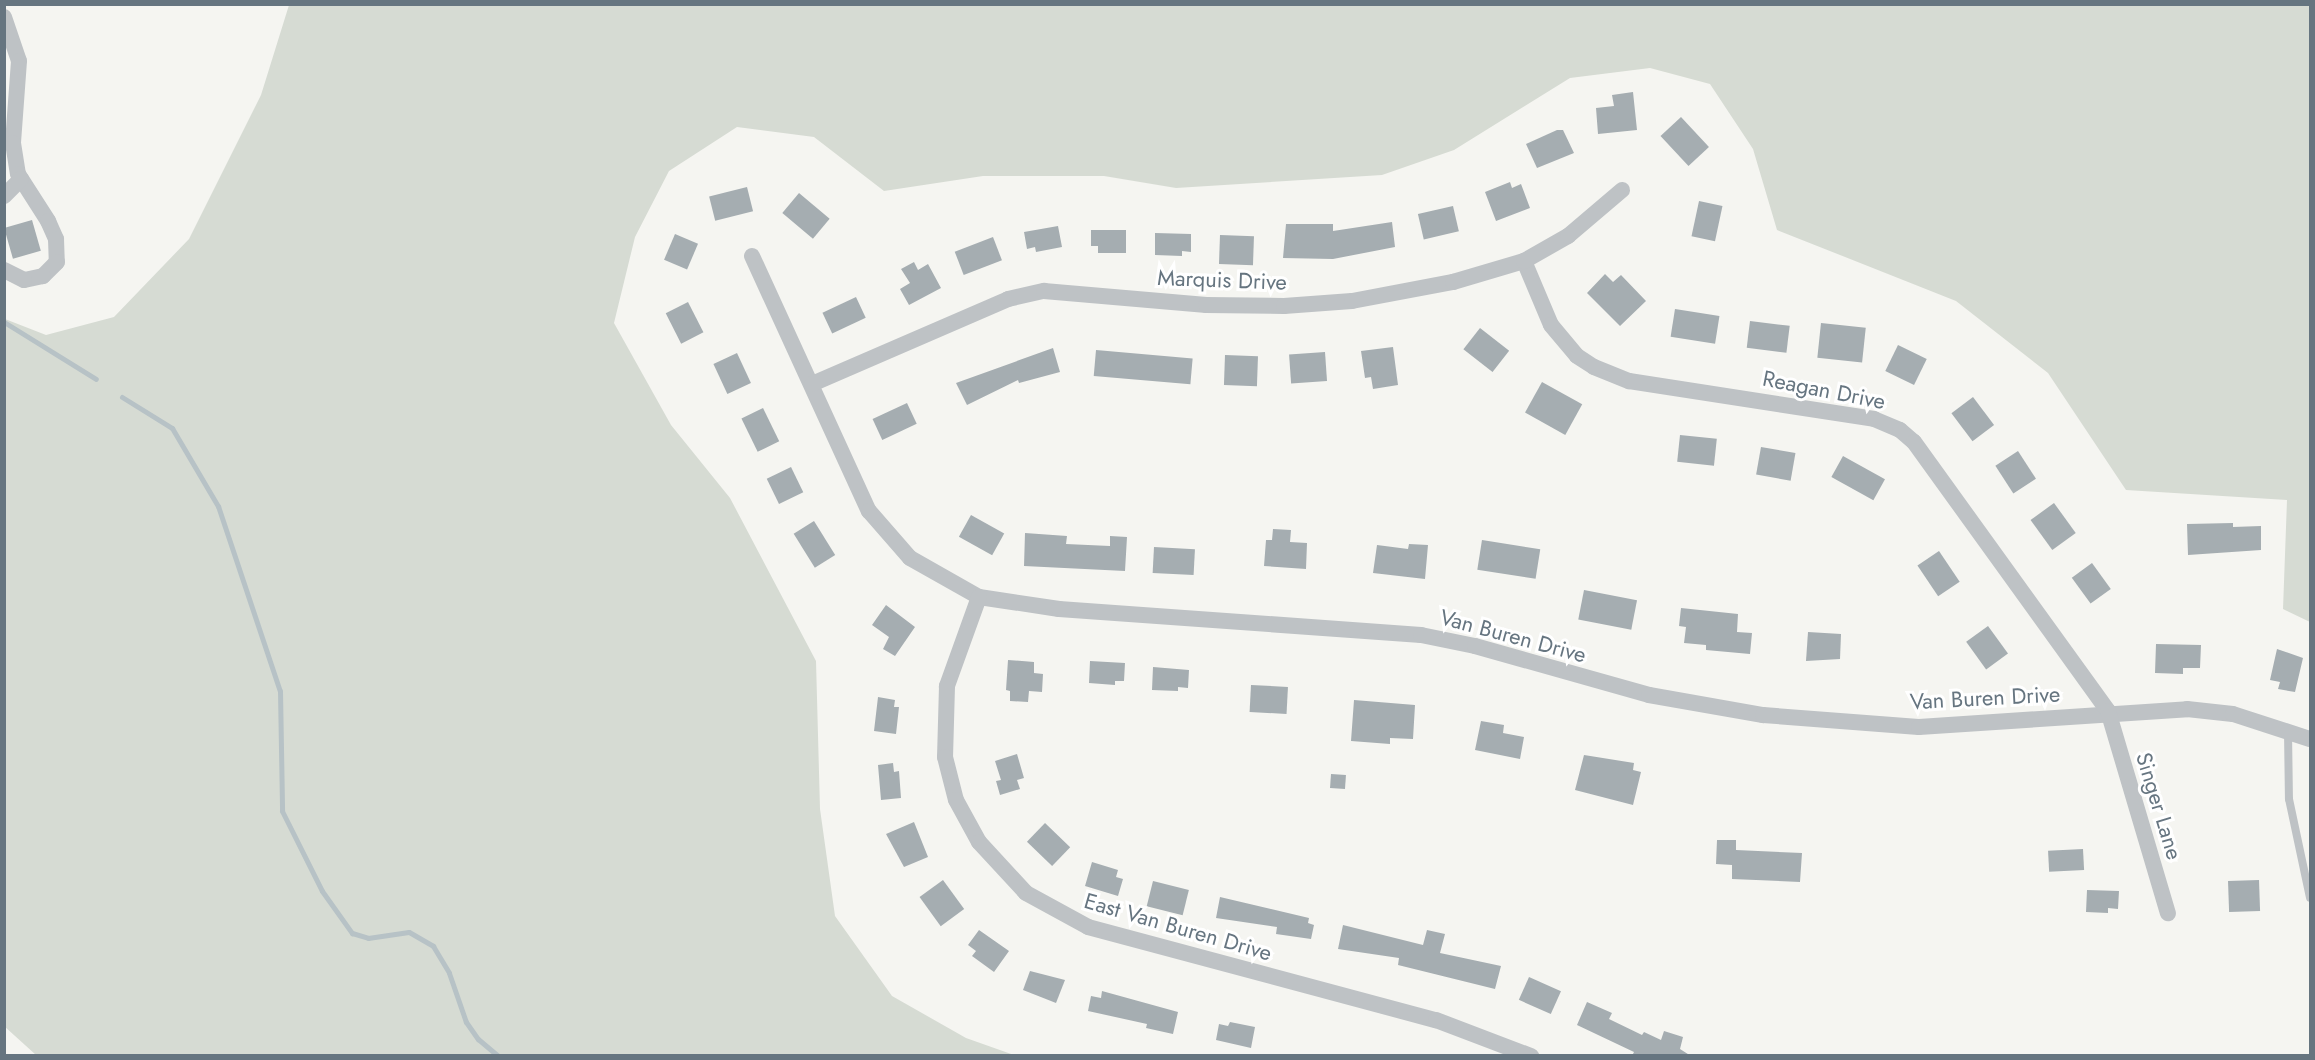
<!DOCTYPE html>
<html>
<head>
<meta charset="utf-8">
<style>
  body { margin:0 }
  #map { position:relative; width:2315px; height:1060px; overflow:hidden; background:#f5f5f1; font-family:Jost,sans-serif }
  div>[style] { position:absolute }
  .green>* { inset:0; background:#d6dbd3 }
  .stream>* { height:5px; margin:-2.5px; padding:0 2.5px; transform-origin:2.5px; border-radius:2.5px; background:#b7c2c6 }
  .building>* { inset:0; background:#a5adb1; transform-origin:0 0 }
  .service>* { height:8px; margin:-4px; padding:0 4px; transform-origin:4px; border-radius:4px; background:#bec2c5 }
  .minor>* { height:16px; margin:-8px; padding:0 8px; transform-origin:8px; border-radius:8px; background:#bec2c5 }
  span { translate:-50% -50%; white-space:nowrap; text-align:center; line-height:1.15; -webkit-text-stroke:6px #fff; paint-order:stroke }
  .street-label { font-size:22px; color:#667580 }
  .frame { position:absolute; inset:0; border:6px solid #667580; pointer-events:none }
</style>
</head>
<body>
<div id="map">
  <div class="green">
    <div style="clip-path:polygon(289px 5px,2310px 5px,2310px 622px,2283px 609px,2287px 500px,2126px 490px,2048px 373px,1956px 301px,1777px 230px,1753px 149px,1710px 84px,1650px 68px,1570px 78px,1454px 150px,1382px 175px,1176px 188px,1104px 176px,983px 176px,884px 191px,814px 137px,737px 127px,669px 171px,635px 237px,614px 323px,671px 425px,730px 498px,816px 661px,820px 809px,835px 916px,892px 996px,966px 1038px,1014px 1055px,36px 1055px,4px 1026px,5px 319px,46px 335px,114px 317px,189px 239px,261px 95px)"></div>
  </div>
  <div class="stream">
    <div style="left:4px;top:322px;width:108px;rotate:31.8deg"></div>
    <div style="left:122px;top:397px;width:59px;rotate:31.8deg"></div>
    <div style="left:172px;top:428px;width:91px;rotate:59.5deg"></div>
    <div style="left:218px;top:506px;width:195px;rotate:71.5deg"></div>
    <div style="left:280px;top:691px;width:120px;rotate:89deg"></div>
    <div style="left:282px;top:811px;width:89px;rotate:63.4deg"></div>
    <div style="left:322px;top:891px;width:52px;rotate:54.5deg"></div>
    <div style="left:352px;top:933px;width:17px;rotate:17deg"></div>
    <div style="left:368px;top:938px;width:41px;rotate:-8.3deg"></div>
    <div style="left:409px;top:932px;width:28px;rotate:30deg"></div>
    <div style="left:433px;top:946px;width:31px;rotate:59deg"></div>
    <div style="left:449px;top:973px;width:52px;rotate:70.9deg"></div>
    <div style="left:466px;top:1022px;width:21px;rotate:55deg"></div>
    <div style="left:478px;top:1039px;width:26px;rotate:40deg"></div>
  </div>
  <div class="building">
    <div style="clip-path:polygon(1633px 92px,1637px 130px,1598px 134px,1596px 108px,1614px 106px,1612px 95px)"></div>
    <div style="left:1681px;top:117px;width:41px;height:28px;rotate:47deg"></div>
    <div style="clip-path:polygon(1557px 130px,1563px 130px,1574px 153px,1537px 168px,1526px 144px)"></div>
    <div style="clip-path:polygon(1510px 182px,1512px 188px,1521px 184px,1530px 208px,1496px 221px,1485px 192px)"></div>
    <div style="left:747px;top:187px;width:25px;height:39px;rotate:76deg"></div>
    <div style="left:799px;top:193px;width:40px;height:26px;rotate:40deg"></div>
    <div style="left:1699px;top:201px;width:24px;height:36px;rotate:12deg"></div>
    <div style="left:1453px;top:206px;width:26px;height:36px;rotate:77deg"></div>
    <div style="left:32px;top:220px;width:32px;height:29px;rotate:74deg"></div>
    <div style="clip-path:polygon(1392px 222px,1395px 247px,1333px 259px,1283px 258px,1286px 224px,1333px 224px,1333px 231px)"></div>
    <div style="clip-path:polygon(1058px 226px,1062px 247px,1036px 252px,1035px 247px,1027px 249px,1024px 232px)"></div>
    <div style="clip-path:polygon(1091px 230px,1126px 230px,1126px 253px,1098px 253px,1098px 246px,1091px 246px)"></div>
    <div style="clip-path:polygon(1155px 233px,1191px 234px,1191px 252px,1182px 251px,1182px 256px,1155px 255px)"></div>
    <div style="left:675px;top:234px;width:25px;height:28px;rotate:23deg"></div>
    <div style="left:1220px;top:235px;width:34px;height:29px;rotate:2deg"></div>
    <div style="left:993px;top:237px;width:25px;height:41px;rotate:69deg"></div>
    <div style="clip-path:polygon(914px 262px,918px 270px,928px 264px,941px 288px,909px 305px,900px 289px,910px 283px,901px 269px)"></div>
    <div style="clip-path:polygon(1605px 274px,1613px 282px,1621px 275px,1646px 301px,1620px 326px,1587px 293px)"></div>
    <div style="left:856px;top:297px;width:23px;height:37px;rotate:65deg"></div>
    <div style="left:688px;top:302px;width:34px;height:25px;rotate:63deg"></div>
    <div style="left:1675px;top:309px;width:45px;height:28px;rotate:9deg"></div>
    <div style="left:1750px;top:321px;width:40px;height:27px;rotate:7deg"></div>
    <div style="left:1821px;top:323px;width:45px;height:35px;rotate:6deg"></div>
    <div style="left:1480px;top:328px;width:37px;height:27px;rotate:38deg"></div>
    <div style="left:1898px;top:345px;width:32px;height:29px;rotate:26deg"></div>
    <div style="clip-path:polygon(1393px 347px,1398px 385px,1373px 389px,1371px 377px,1365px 378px,1361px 351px)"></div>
    <div style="clip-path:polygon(1053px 348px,1060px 372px,1019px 383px,1018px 380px,967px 405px,956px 383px)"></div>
    <div style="left:1096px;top:350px;width:97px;height:26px;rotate:5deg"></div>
    <div style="left:1325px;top:352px;width:29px;height:36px;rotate:86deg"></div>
    <div style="left:737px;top:353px;width:33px;height:26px;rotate:65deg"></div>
    <div style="left:1225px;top:355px;width:33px;height:30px;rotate:2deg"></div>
    <div style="left:1542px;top:382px;width:46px;height:35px;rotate:29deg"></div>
    <div style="left:1973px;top:397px;width:35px;height:27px;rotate:53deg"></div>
    <div style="left:907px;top:403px;width:23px;height:38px;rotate:65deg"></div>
    <div style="left:763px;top:408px;width:37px;height:24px;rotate:64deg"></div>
    <div style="left:1680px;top:435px;width:37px;height:27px;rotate:6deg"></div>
    <div style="left:1761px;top:447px;width:35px;height:28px;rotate:10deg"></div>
    <div style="left:2018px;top:451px;width:33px;height:27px;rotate:57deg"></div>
    <div style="left:1843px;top:456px;width:48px;height:24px;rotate:29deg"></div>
    <div style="left:791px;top:467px;width:28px;height:27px;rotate:64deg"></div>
    <div style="left:2054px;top:503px;width:37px;height:29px;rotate:54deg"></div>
    <div style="left:971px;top:515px;width:38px;height:25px;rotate:29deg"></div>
    <div style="left:814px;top:521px;width:40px;height:24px;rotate:58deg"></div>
    <div style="clip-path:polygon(2233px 523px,2233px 527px,2261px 526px,2261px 550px,2188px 555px,2187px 524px)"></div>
    <div style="clip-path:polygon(1273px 529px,1291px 530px,1290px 542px,1307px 543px,1306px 569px,1264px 566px,1266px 540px,1272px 540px)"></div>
    <div style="clip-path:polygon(1025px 533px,1067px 536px,1066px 544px,1110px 546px,1110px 536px,1127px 537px,1125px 571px,1024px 566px)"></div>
    <div style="left:1482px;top:540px;width:59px;height:30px;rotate:9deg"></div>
    <div style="clip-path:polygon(1409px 544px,1428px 545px,1425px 579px,1373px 573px,1377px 545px,1408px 549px)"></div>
    <div style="left:1154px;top:547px;width:41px;height:26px;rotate:3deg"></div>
    <div style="left:1939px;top:551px;width:37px;height:26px;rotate:56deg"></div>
    <div style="left:2092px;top:563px;width:32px;height:25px;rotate:54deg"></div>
    <div style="left:1584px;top:590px;width:54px;height:30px;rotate:11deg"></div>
    <div style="clip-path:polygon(886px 605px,915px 627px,895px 656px,883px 649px,889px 637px,872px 625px)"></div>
    <div style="clip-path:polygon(1681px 608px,1738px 614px,1737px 632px,1752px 633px,1750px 654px,1706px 650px,1706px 645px,1684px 643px,1686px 627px,1679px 626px)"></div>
    <div style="left:1988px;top:626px;width:34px;height:27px;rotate:54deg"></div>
    <div style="clip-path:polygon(1808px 632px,1841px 634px,1840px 659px,1806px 661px)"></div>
    <div style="clip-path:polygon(2156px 644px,2201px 645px,2200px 668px,2183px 668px,2183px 674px,2155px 673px)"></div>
    <div style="clip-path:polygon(2277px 649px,2303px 658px,2295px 692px,2278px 689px,2280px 682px,2270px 680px)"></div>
    <div style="clip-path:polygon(1008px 660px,1034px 662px,1034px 673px,1043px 674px,1042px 692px,1029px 691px,1028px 702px,1010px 701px,1010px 691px,1006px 690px)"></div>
    <div style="clip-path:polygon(1090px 661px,1125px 663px,1124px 681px,1115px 681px,1115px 685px,1089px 683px)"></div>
    <div style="clip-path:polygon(1153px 667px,1189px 670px,1188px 688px,1178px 687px,1178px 691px,1152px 690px)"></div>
    <div style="left:1251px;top:685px;width:37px;height:27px;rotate:3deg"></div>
    <div style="clip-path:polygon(878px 697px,895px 700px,894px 707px,899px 707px,896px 734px,874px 731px)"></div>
    <div style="clip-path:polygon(1354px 700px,1415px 705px,1413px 739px,1390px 738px,1390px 744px,1351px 741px)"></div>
    <div style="clip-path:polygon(1481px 721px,1504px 725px,1503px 733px,1524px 737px,1520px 759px,1475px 750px)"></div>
    <div style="clip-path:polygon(1017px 754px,1024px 778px,1017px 780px,1020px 789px,1000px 795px,996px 781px,1001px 780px,995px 761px)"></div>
    <div style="clip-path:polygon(1584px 755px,1634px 763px,1633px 770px,1641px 772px,1633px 805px,1575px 790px)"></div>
    <div style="clip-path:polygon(893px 763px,894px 772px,899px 771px,901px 798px,881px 800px,878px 765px)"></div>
    <div style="left:1331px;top:774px;width:15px;height:14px;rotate:4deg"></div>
    <div style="clip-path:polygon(914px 822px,928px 857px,904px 867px,886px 834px)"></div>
    <div style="left:1045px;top:823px;width:35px;height:26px;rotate:44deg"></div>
    <div style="clip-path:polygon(1717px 840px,1736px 840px,1736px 850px,1802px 853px,1800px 882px,1732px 879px,1732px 865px,1716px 864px)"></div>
    <div style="left:2083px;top:849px;width:21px;height:35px;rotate:87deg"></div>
    <div style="clip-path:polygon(1092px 862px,1118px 870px,1116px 877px,1123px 879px,1118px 896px,1085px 886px)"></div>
    <div style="left:943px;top:880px;width:36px;height:29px;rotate:54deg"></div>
    <div style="left:2259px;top:880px;width:31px;height:31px;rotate:88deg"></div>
    <div style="left:1153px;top:881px;width:37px;height:26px;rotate:14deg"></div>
    <div style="clip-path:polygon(2087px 890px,2119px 891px,2118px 909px,2108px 908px,2108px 913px,2086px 912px)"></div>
    <div style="clip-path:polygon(1220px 897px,1309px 918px,1308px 923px,1314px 925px,1311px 939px,1276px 934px,1277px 927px,1216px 918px)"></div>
    <div style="clip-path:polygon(1343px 925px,1423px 945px,1427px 930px,1445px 934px,1440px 953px,1501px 966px,1495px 989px,1398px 965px,1399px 958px,1338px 949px)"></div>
    <div style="clip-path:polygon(979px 930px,1009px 951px,994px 972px,972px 956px,976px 951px,968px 945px)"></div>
    <div style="clip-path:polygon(1030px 971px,1065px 980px,1056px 1003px,1023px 990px)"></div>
    <div style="left:1529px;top:977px;width:35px;height:25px;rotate:24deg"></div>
    <div style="clip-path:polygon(1102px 991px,1178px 1012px,1173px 1034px,1146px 1028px,1147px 1024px,1088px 1011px,1091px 996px,1101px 998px)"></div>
    <div style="clip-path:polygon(1587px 1002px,1612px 1013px,1609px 1019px,1642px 1035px,1644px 1032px,1661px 1040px,1664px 1031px,1683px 1037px,1680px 1049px,1691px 1056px,1632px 1056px,1634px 1052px,1577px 1025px)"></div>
    <div style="clip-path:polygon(1230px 1022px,1255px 1027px,1251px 1048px,1216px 1040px,1219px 1024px,1228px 1026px)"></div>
  </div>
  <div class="service">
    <div style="left:2288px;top:731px;width:68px;rotate:89.2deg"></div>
    <div style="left:2289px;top:799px;width:101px;rotate:78deg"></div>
  </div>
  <div class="minor">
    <div style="left:4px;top:17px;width:46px;rotate:71.2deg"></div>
    <div style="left:19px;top:61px;width:82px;rotate:94.2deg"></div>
    <div style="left:13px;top:143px;width:31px;rotate:81deg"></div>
    <div style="left:18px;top:174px;width:56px;rotate:57.4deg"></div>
    <div style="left:48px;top:221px;width:20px;rotate:66deg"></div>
    <div style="left:56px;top:239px;width:23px;rotate:88deg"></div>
    <div style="left:57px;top:262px;width:20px;rotate:135deg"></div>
    <div style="left:43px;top:276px;width:19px;rotate:168deg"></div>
    <div style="left:24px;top:280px;width:22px;rotate:-153deg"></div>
    <div style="left:4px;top:196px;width:24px;rotate:-45deg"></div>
    <div style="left:752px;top:256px;width:281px;rotate:65.4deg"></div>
    <div style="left:869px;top:511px;width:62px;rotate:48.9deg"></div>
    <div style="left:910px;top:558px;width:79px;rotate:29.5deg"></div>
    <div style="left:979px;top:597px;width:81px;rotate:8.5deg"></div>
    <div style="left:1059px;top:609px;width:363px;rotate:4.1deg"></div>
    <div style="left:1421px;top:635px;width:55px;rotate:11.5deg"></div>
    <div style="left:1475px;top:646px;width:181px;rotate:15.7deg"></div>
    <div style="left:1649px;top:695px;width:116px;rotate:10deg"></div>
    <div style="left:1763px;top:715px;width:156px;rotate:4.4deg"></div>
    <div style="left:1919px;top:727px;width:269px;rotate:-3.8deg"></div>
    <div style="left:2187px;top:709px;width:46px;rotate:6.2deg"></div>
    <div style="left:2233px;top:714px;width:81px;rotate:18deg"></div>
    <div style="left:1524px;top:261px;width:69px;rotate:67.1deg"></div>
    <div style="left:1551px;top:325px;width:40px;rotate:50deg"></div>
    <div style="left:1577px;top:356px;width:20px;rotate:33deg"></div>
    <div style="left:1594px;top:367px;width:38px;rotate:22deg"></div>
    <div style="left:1629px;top:381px;width:248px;rotate:8.8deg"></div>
    <div style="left:1874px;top:419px;width:28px;rotate:23deg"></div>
    <div style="left:1900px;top:430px;width:18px;rotate:41deg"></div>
    <div style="left:1914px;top:442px;width:332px;rotate:54.2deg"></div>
    <div style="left:2108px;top:711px;width:211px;rotate:73.5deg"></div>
    <div style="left:812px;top:384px;width:214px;rotate:-23.4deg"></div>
    <div style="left:1008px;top:299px;width:37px;rotate:-13deg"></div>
    <div style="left:1044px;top:291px;width:163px;rotate:4.9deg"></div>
    <div style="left:1206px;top:305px;width:78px;rotate:0.7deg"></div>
    <div style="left:1284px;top:306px;width:68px;rotate:-4.2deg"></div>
    <div style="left:1352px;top:301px;width:103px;rotate:-10.7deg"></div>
    <div style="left:1453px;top:282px;width:74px;rotate:-16.5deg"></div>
    <div style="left:1524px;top:261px;width:51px;rotate:-29.6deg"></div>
    <div style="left:1568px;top:236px;width:71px;rotate:-40.4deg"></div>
    <div style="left:979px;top:597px;width:95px;rotate:109.8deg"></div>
    <div style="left:947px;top:686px;width:71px;rotate:91.6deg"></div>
    <div style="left:945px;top:757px;width:44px;rotate:75.7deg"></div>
    <div style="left:956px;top:800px;width:48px;rotate:61.3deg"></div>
    <div style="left:979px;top:842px;width:69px;rotate:47.3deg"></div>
    <div style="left:1026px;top:893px;width:71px;rotate:28.7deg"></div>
    <div style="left:1088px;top:927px;width:360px;rotate:15deg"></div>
    <div style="left:1436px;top:1020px;width:102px;rotate:20.8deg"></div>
  </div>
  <div class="street-label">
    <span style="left:1222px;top:280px;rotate:2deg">Marquis Drive</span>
    <span style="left:1824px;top:390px;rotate:11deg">Reagan Drive</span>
    <span style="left:1513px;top:636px;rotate:15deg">Van Buren Drive</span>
    <span style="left:1985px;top:698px;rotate:-3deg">Van Buren Drive</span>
    <span style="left:2159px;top:806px;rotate:73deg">Singer Lane</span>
    <span style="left:1178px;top:927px;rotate:16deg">East Van Buren Drive</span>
  </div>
  <div class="frame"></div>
</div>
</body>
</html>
